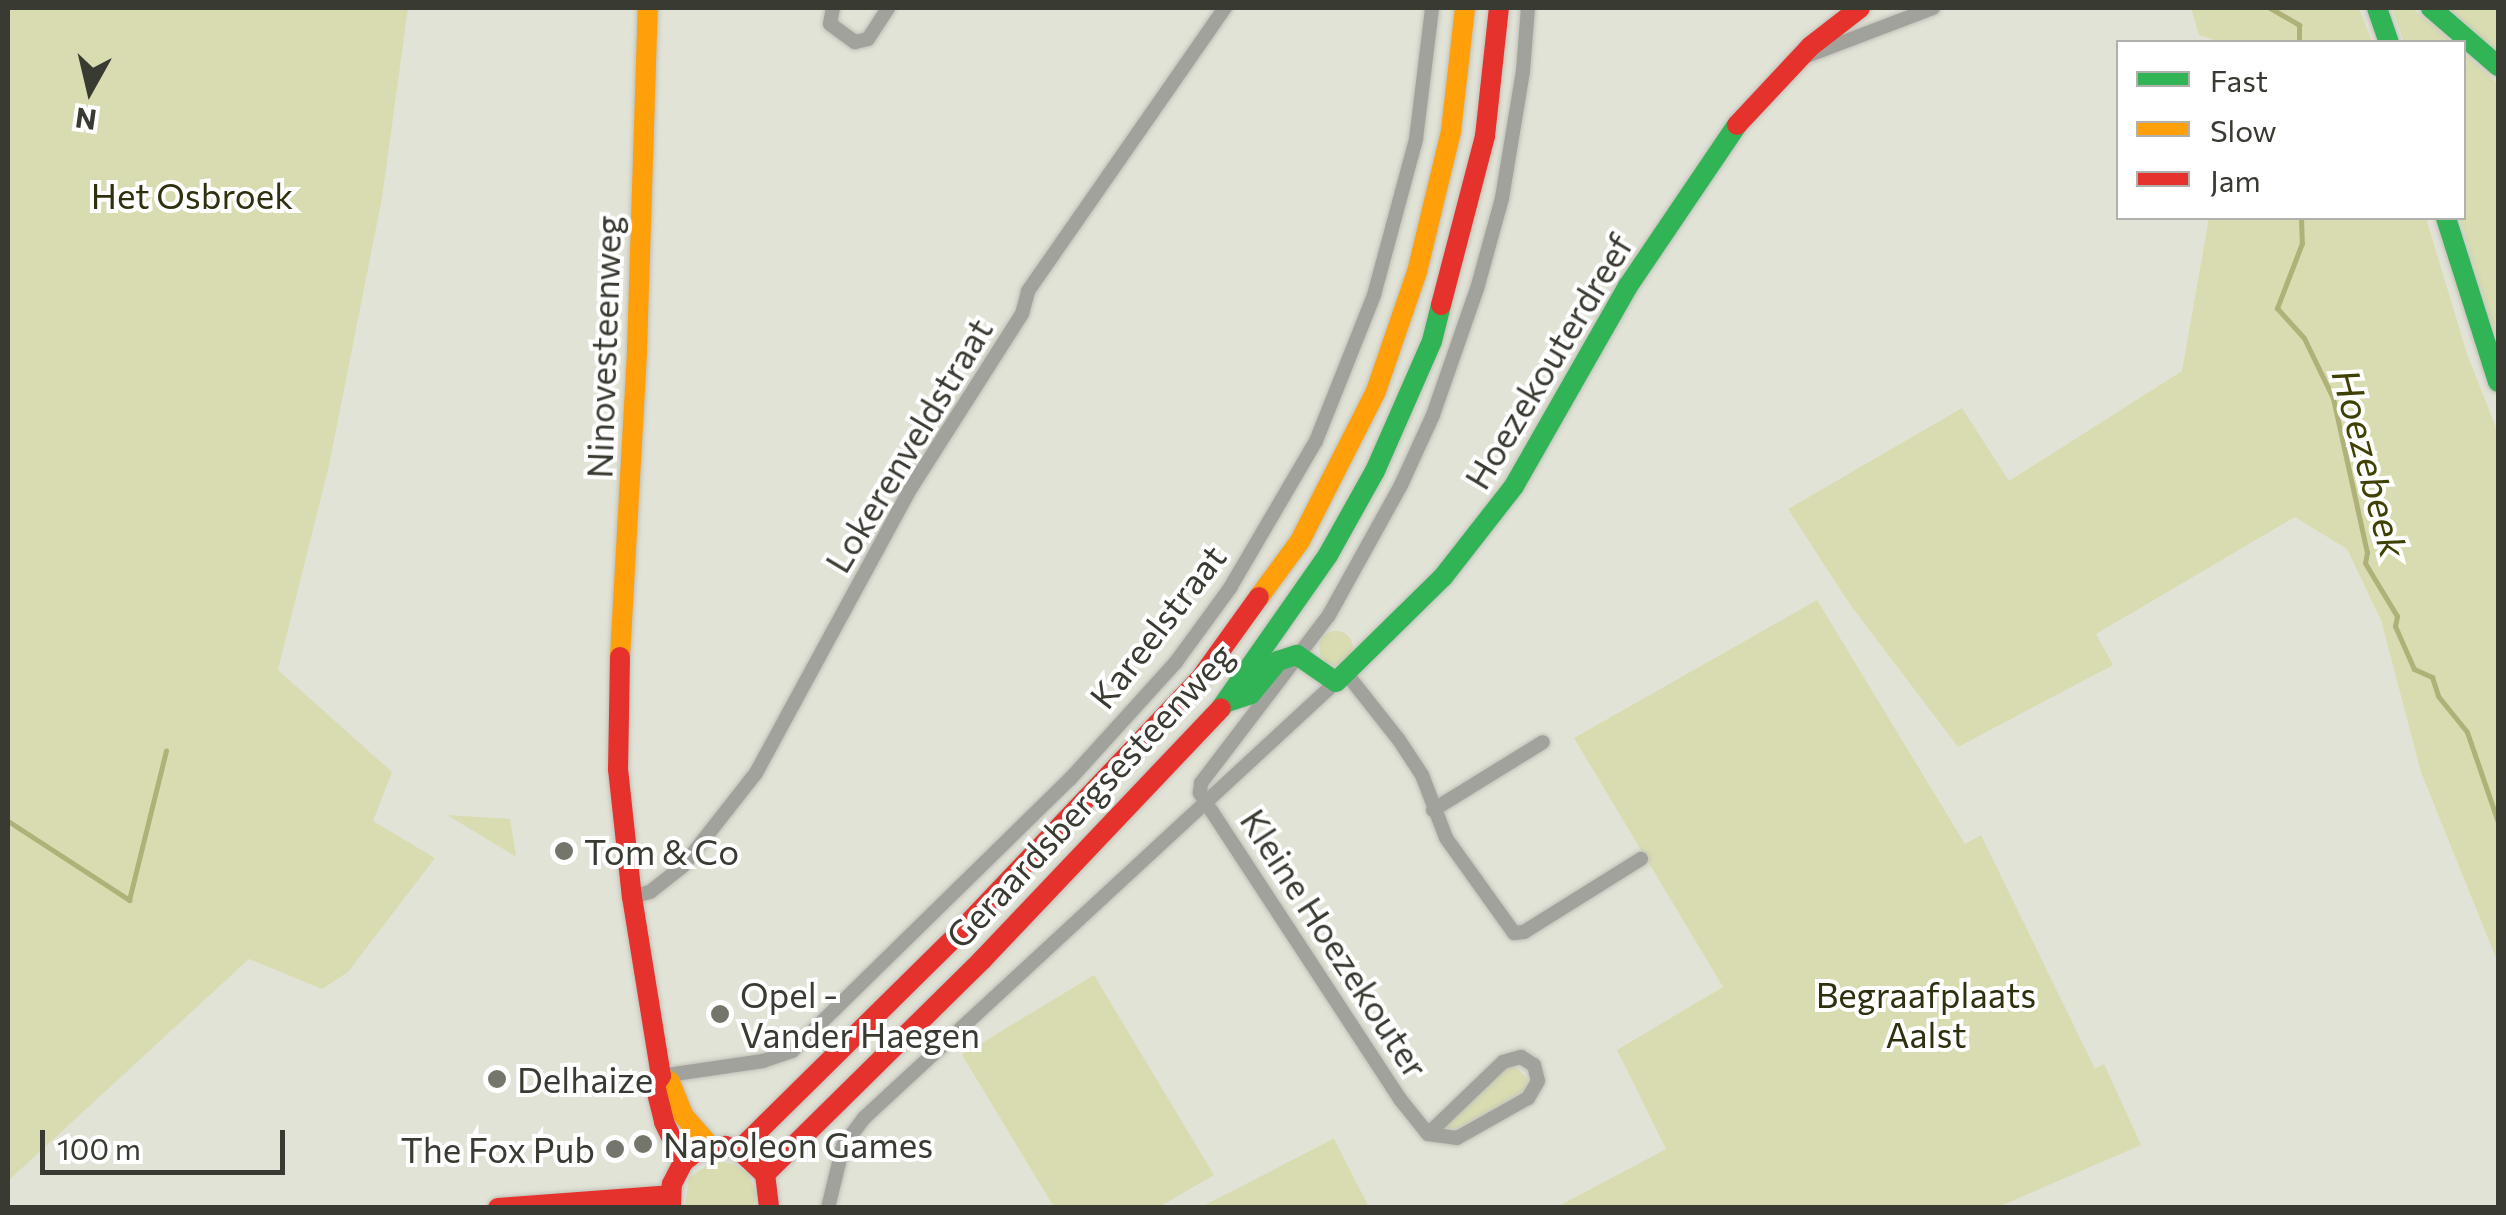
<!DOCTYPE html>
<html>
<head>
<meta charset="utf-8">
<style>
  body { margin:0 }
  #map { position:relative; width:2506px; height:1215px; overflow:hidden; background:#e2e3d7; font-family:Commissioner,sans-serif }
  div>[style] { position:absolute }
  .green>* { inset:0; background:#d9dcb0 }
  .round { border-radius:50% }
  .stream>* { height:5px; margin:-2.5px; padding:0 2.5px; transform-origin:2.5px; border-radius:2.5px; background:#aeb178 }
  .roads { filter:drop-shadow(0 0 2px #bfc0b7) drop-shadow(0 0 2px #bfc0b7) }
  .street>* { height:14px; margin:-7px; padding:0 7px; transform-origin:7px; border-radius:7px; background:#a1a29c }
  .fast>* { height:20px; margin:-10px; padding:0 10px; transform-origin:10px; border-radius:10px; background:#30b455 }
  .slow>* { height:20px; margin:-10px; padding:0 10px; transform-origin:10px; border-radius:10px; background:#ff9f0a }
  .jam>* { height:20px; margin:-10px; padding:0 10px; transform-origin:10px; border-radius:10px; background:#e5322d }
  .dots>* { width:28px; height:28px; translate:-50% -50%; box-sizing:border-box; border:5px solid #fff; border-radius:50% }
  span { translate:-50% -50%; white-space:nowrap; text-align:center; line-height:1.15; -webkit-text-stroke:8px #fff; paint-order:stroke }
  .park-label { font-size:35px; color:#2e300e }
  .street-label { font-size:35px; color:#393a31 }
  .poi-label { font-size:35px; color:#393a31 }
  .left { translate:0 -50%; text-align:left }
  .right { translate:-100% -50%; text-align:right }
  .water-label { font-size:38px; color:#3f4102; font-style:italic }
  .frame { position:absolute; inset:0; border:10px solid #393a31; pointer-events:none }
  .legend { position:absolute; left:2116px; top:40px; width:350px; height:180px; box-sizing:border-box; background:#fff; border:2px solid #b0b0ad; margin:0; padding:12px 18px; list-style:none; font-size:30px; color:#393a31 }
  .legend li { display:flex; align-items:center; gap:20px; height:50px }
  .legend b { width:50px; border:2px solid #b0b0ad }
  .north { position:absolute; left:40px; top:40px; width:100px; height:100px; -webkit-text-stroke:8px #fff; paint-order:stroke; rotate:188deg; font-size:28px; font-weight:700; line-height:40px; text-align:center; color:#393a31 }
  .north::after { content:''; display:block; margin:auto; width:35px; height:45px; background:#393a31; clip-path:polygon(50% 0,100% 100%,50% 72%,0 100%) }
  .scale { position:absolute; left:40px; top:1130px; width:245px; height:45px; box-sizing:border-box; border:5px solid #393a31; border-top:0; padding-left:12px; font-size:30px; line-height:35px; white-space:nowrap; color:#393a31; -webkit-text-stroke:8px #fff; paint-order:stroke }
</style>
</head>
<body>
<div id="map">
  <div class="green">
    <div style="clip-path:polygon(8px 8px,408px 8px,382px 198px,328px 470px,278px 670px,392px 772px,373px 821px,435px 858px,348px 972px,322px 989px,249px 959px,8px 1181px)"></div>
    <div style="clip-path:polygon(2191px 8px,2359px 8px,2372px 42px,2221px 42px,2199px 35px)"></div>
    <div style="clip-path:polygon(2392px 8px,2412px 8px,2452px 42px,2404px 42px)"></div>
    <div style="clip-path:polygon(2449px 8px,2497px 8px,2498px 52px)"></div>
    <div style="clip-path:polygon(2464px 53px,2498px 84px,2498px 343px,2460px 218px)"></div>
    <div style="clip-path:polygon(2209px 218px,2426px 218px,2467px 354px,2498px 433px,2498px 963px,2421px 772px,2381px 620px,2347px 549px,2295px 517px,2096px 634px,2113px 665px,1958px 747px,1849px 603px,1788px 509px,1962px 408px,2009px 481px,2182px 371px)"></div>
    <div style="clip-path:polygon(1817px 600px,1965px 844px,1981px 835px,2095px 1069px,2104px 1064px,2141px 1145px,1998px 1207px,1555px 1208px,1666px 1149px,1617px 1050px,1723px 987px,1574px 738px)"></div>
    <div class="round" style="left:1319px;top:631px;width:34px;height:34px"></div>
    <div style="clip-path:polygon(447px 815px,510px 819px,516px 856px,515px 856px)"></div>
    <div style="clip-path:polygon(1094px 975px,1214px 1175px,1159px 1207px,1054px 1207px,962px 1055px)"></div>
    <div style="clip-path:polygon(1506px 1067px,1517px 1068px,1527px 1078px,1526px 1090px,1456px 1129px,1447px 1128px,1447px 1121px)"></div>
    <div style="clip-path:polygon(1334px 1139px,1369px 1207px,1201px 1207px,1333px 1139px)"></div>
    <div style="clip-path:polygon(715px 1161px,734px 1164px,749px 1175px,756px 1193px,754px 1207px,685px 1207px,689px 1177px)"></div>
  </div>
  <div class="stream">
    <div style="left:2270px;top:8px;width:34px;rotate:30deg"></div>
    <div style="left:2299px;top:25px;width:17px;rotate:90deg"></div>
    <div style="left:2301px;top:218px;width:25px;rotate:88deg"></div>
    <div style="left:2302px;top:243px;width:70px;rotate:111deg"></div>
    <div style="left:2277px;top:308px;width:40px;rotate:48deg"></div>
    <div style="left:2304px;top:338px;width:67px;rotate:64.2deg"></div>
    <div style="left:2333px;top:398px;width:158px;rotate:77.6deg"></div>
    <div style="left:2367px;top:552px;width:11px;rotate:100deg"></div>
    <div style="left:2365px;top:563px;width:62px;rotate:58.9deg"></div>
    <div style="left:2397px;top:616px;width:10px;rotate:101deg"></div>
    <div style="left:2395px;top:626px;width:47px;rotate:66.2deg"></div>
    <div style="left:2414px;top:669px;width:20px;rotate:24deg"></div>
    <div style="left:2432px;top:677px;width:20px;rotate:72deg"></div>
    <div style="left:2438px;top:696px;width:46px;rotate:51.1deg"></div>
    <div style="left:2467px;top:732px;width:95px;rotate:71deg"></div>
    <div style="left:8px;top:821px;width:145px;rotate:33.1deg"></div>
    <div style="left:129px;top:900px;width:154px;rotate:-76.1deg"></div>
  </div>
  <div class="roads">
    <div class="street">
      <div style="left:833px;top:8px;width:16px;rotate:101deg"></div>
      <div style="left:830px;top:24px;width:31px;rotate:36deg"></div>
      <div style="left:855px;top:42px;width:13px;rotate:-13deg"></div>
      <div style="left:868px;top:39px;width:37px;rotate:-57deg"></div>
      <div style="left:1804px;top:57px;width:138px;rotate:-20.8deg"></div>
      <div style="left:1346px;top:673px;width:85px;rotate:51.7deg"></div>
      <div style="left:1399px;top:740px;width:42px;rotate:56.7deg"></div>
      <div style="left:1422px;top:775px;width:67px;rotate:69.1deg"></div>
      <div style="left:1446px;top:838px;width:117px;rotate:54.4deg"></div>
      <div style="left:1514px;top:933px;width:10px;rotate:-6deg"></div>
      <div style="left:1524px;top:932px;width:138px;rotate:-32deg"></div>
      <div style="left:1433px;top:810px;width:129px;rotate:-31.7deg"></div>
      <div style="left:632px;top:897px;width:19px;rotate:-16deg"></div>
      <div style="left:650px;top:892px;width:42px;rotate:-38.2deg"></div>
      <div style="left:683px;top:866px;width:118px;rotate:-51.9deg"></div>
      <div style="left:756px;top:773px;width:324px;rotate:-61.5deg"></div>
      <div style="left:911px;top:488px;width:206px;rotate:-57.5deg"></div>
      <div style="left:1022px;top:314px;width:24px;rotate:-75deg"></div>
      <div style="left:1028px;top:291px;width:345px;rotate:-55.2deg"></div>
      <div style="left:661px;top:1076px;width:103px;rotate:-8.4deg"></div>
      <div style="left:763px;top:1061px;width:31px;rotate:-19deg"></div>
      <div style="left:792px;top:1051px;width:389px;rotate:-44.4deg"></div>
      <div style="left:1070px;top:779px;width:158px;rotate:-47.8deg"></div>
      <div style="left:1176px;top:662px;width:92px;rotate:-53.9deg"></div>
      <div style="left:1230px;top:588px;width:170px;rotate:-59.7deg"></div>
      <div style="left:1316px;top:441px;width:157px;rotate:-68.3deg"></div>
      <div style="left:1374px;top:295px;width:162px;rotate:-74.9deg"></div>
      <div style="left:1416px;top:139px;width:132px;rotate:-83deg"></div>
      <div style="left:1428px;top:1134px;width:104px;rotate:-43.8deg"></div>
      <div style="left:1503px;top:1062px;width:19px;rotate:-16deg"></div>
      <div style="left:1521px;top:1057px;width:15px;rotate:32deg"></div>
      <div style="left:1534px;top:1065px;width:16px;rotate:76deg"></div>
      <div style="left:1538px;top:1081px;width:20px;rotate:120deg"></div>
      <div style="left:1528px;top:1098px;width:81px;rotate:150.6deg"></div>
      <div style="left:1457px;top:1138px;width:29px;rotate:-172deg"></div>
      <div style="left:1428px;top:1134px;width:45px;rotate:-128.7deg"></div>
      <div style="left:1400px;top:1099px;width:366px;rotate:-123.2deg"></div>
      <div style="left:1200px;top:793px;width:10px;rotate:-84deg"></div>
      <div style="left:1201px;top:783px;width:211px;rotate:-52.7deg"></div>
      <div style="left:1329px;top:615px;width:149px;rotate:-61deg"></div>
      <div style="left:1401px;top:485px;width:77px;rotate:-65.4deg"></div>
      <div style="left:1433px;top:415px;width:133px;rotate:-70.8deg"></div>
      <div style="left:1477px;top:289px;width:94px;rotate:-74.6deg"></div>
      <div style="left:1502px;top:198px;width:129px;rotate:-80.6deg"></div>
      <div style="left:1523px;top:71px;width:63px;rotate:-85.5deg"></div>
      <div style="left:828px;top:1208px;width:64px;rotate:-76.4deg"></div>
      <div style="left:843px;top:1146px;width:35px;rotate:-53deg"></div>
      <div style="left:864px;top:1118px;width:643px;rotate:-42.73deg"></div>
    </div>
    <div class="fast">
      <div style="left:2377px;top:8px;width:36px;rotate:71deg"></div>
      <div style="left:2431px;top:8px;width:89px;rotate:40.9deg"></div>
      <div style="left:2446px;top:218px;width:172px;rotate:72.4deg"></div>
      <div style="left:1227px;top:702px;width:25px;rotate:-18deg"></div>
      <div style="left:1251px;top:694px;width:43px;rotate:-50.7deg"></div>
      <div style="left:1278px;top:661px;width:20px;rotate:-18deg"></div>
      <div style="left:1297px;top:655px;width:47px;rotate:34.7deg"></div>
      <div style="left:1336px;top:682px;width:150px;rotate:-44.5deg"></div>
      <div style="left:1443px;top:577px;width:115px;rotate:-52deg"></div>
      <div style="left:1514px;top:486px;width:230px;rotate:-60.3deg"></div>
      <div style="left:1628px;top:286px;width:194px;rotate:-55.9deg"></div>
      <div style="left:1221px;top:708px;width:187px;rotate:-55deg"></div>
      <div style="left:1328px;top:555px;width:96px;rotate:-60.8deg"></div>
      <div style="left:1375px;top:471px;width:142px;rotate:-66.3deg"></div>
      <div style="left:1432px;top:341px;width:37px;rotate:-76deg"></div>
    </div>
    <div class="slow">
      <div style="left:1259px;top:597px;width:69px;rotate:-53.8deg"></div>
      <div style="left:1300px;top:541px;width:168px;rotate:-63.1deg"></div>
      <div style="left:1376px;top:391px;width:126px;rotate:-71deg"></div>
      <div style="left:1417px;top:272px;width:145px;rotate:-76.4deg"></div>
      <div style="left:1451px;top:131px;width:124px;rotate:-83.5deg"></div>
      <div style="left:620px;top:657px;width:307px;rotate:-86.8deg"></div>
      <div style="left:637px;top:350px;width:342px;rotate:-88.2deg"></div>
      <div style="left:661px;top:1076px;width:11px;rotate:34deg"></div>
      <div style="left:670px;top:1082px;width:35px;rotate:68deg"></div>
      <div style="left:683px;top:1115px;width:43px;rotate:48.8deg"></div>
    </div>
    <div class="jam">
      <div style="left:1737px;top:125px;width:108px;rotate:-46.9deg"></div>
      <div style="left:1811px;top:46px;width:62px;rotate:-37.8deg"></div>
      <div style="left:1441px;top:305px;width:175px;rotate:-75.4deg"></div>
      <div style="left:1485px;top:136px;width:129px;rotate:-83.8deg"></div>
      <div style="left:620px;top:657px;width:112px;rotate:91deg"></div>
      <div style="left:618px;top:769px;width:129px;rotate:83.8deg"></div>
      <div style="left:632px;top:897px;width:181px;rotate:80.8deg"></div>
      <div style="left:661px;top:1076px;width:11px;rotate:124deg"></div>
      <div style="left:655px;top:1085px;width:38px;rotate:76deg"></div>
      <div style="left:664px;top:1122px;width:44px;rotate:64.6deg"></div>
      <div style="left:739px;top:1150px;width:306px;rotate:-44.6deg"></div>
      <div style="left:957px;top:935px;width:353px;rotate:-46.5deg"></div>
      <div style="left:1200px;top:679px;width:101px;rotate:-54.3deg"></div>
      <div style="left:765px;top:1174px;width:305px;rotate:-44.6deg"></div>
      <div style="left:982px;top:960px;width:347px;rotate:-46.5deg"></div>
      <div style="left:498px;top:1208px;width:172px;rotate:-4.3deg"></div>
      <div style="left:671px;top:1208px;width:24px;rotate:-88deg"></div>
      <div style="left:672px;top:1184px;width:25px;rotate:-63deg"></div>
      <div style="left:683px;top:1162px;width:16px;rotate:-38deg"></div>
      <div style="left:696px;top:1152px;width:30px;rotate:-12deg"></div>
      <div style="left:725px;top:1146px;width:15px;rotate:16deg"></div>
      <div style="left:739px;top:1150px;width:35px;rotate:43deg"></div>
      <div style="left:765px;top:1174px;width:34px;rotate:83deg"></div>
    </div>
  </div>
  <div class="dots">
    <div style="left:564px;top:851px;background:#74756b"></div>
    <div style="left:720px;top:1014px;background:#74756b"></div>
    <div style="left:497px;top:1079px;background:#74756b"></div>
    <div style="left:643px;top:1144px;background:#74756b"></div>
    <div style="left:615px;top:1149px;background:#74756b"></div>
  </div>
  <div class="park-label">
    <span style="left:192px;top:195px">Het Osbroek</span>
    <span style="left:1926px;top:1014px">Begraafplaats<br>Aalst</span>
  </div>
  <div class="street-label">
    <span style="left:603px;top:347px;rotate:-88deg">Ninovesteenweg</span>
    <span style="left:1548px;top:361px;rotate:-59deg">Hoezekouterdreef</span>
    <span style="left:908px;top:445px;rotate:-59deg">Lokerenveldstraat</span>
    <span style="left:1157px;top:626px;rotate:-52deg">Kareelstraat</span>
    <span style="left:1089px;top:795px;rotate:-47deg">Geraardsbergsesteenweg</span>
    <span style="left:1335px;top:943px;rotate:57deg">Kleine Hoezekouter</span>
  </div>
  <div class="poi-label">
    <span class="left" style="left:584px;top:851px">Tom &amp; Co</span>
    <span class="left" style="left:740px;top:1014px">Opel -<br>Vander Haegen</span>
    <span class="left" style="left:517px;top:1079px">Delhaize</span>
    <span class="left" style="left:663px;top:1144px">Napoleon Games</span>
    <span class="right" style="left:595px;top:1149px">The Fox Pub</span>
  </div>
  <div class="water-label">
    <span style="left:2371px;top:463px;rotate:75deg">Hoezebeek</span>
  </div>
  <div class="frame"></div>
  <ul class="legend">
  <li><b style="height:12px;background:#30b455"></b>Fast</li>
  <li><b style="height:12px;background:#ff9f0a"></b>Slow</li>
  <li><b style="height:12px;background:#e5322d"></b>Jam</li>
  </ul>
  <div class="north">N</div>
  <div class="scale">100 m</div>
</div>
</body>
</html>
